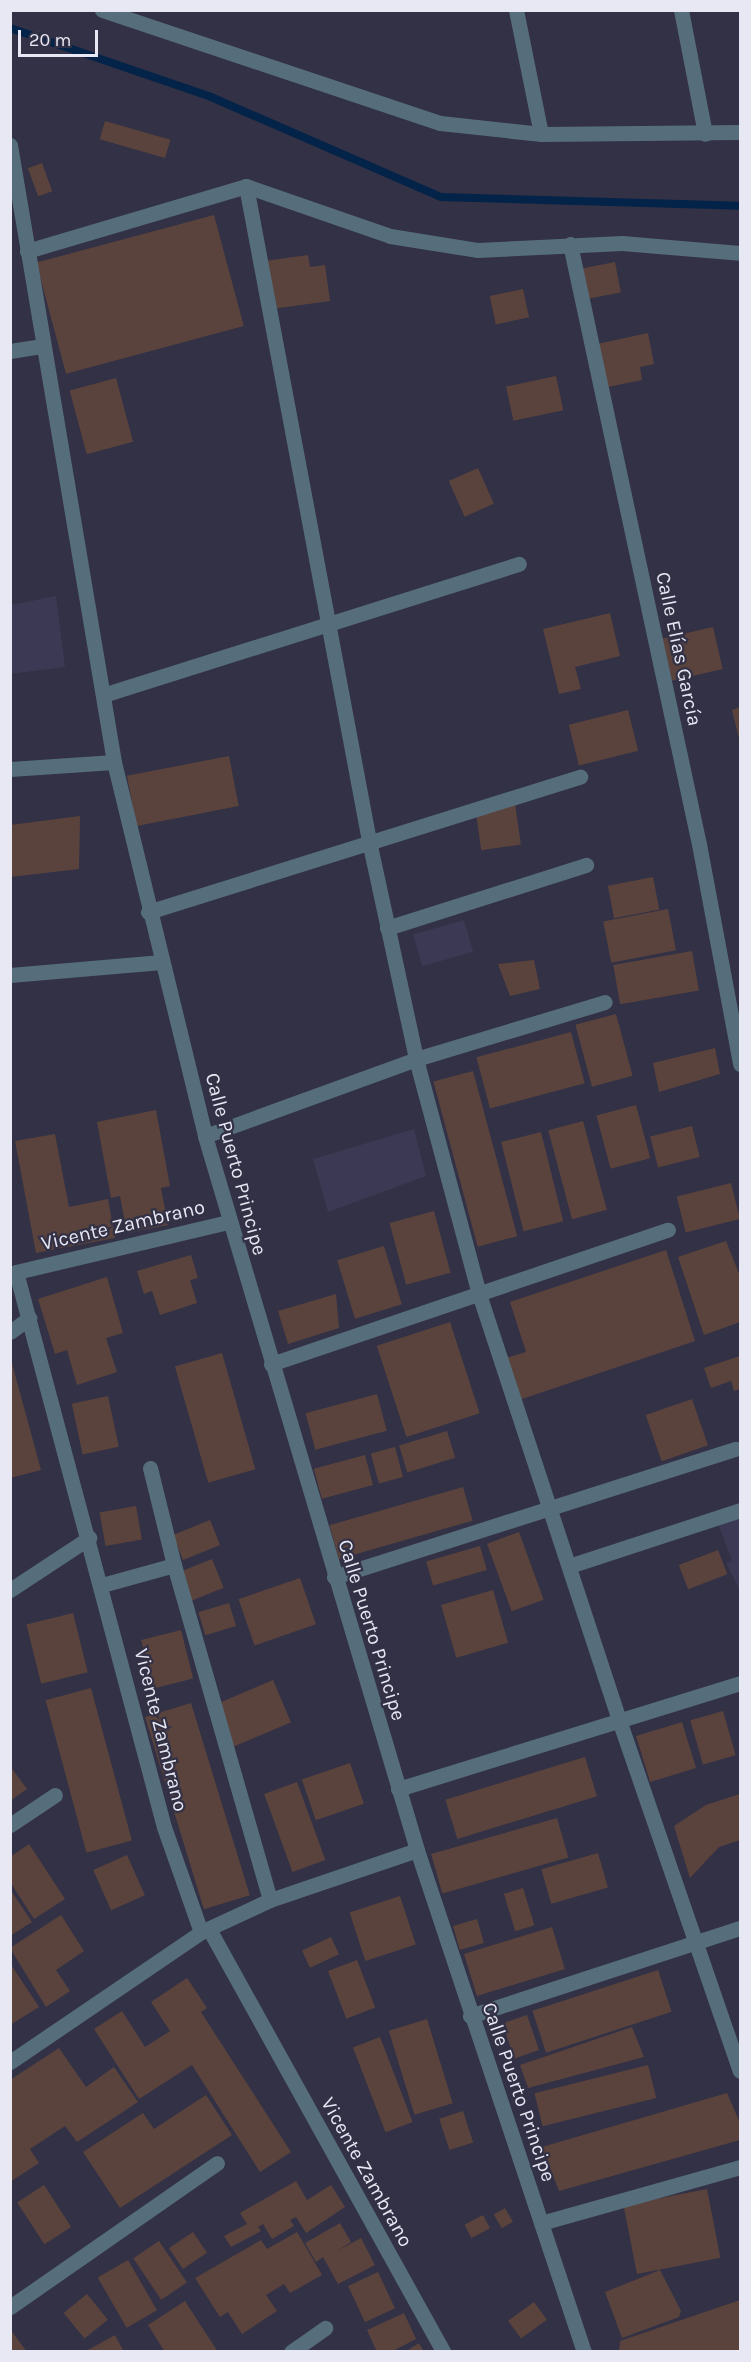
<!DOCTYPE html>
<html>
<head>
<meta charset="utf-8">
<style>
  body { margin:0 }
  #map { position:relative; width:751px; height:2362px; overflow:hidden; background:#323145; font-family:Karla,sans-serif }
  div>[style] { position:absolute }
  .built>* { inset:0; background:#3b3953; transform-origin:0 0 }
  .stream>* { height:8px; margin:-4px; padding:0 4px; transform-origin:4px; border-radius:4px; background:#042348 }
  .building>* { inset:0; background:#5b433d; transform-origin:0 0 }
  .minor>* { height:15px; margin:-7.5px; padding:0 7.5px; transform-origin:7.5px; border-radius:7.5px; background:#566e7b }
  span { translate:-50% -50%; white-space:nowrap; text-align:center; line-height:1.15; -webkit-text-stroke:4.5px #323145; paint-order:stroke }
  .street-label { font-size:20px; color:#e8e8f5 }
  .frame { position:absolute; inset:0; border:12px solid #e8e8f5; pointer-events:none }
  .scale { position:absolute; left:18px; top:30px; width:80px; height:27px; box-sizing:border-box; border:3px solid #e8e8f5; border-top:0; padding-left:8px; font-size:18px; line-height:21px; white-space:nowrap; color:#e8e8f5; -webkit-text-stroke:4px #323145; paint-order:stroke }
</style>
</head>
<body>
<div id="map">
  <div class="built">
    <div style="clip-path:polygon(56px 596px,65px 667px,11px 674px,11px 605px)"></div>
    <div style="left:464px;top:920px;width:33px;height:53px;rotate:74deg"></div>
    <div style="clip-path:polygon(414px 1129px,426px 1176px,328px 1212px,313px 1159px)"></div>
    <div style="clip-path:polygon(740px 1509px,740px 1590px,726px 1563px,732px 1561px,716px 1518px)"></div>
  </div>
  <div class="stream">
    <div style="left:10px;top:28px;width:213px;rotate:18.9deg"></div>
    <div style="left:211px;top:97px;width:251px;rotate:23.5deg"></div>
    <div style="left:441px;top:197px;width:299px;rotate:1.7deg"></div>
  </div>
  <div class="building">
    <div style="left:105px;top:121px;width:68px;height:19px;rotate:16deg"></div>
    <div style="left:42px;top:163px;width:30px;height:15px;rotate:70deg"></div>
    <div style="left:214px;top:215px;width:115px;height:184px;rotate:75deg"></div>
    <div style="clip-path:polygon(308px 255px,310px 267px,325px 265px,330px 301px,272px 309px,265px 261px)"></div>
    <div style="left:615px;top:262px;width:31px;height:39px;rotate:79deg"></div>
    <div style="left:523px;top:289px;width:29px;height:34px;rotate:78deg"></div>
    <div style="clip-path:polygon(648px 333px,654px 364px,640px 367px,642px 380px,598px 389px,588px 346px)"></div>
    <div style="left:556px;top:376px;width:35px;height:51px;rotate:78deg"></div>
    <div style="left:116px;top:378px;width:66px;height:48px;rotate:75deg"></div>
    <div style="left:478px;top:468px;width:39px;height:32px;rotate:66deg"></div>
    <div style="clip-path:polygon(610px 613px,620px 656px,575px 667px,581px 689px,559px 694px,543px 629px)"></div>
    <div style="left:713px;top:627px;width:43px;height:58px;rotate:77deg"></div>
    <div style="clip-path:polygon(740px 707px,740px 743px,732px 710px)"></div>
    <div style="left:628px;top:710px;width:42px;height:61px;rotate:76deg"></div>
    <div style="left:229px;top:756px;width:51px;height:104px;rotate:79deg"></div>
    <div style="left:515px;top:803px;width:42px;height:40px;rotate:82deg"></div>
    <div style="clip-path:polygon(80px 816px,79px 869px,10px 877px,10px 825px)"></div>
    <div style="left:653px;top:877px;width:33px;height:46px;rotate:79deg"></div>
    <div style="left:668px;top:909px;width:42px;height:66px;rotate:79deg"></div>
    <div style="left:692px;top:951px;width:40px;height:80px;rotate:80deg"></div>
    <div style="clip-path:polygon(534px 960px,540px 989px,510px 996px,498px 964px)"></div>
    <div style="left:616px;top:1014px;width:64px;height:42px;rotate:75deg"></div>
    <div style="left:571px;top:1032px;width:53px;height:98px;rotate:75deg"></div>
    <div style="clip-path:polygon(715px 1048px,720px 1074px,659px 1092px,653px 1063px)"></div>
    <div style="left:473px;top:1071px;width:171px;height:41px;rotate:75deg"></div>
    <div style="left:636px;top:1105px;width:55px;height:41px;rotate:75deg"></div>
    <div style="clip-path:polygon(156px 1110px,170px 1186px,161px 1188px,168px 1225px,127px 1233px,120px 1196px,111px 1198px,97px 1122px)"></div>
    <div style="left:583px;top:1121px;width:92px;height:36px;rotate:75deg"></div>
    <div style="left:692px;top:1126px;width:32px;height:43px;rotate:76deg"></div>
    <div style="left:541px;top:1132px;width:92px;height:41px;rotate:76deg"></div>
    <div style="clip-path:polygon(55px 1134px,69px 1207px,108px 1199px,115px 1238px,36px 1253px,15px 1141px)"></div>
    <div style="left:731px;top:1183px;width:37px;height:56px;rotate:76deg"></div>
    <div style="left:434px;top:1211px;width:64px;height:46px;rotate:75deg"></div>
    <div style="clip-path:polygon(726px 1241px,740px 1276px,740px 1322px,704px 1335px,678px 1257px)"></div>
    <div style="left:384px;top:1246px;width:61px;height:49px;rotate:73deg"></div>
    <div style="clip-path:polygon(666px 1250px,695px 1341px,519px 1400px,506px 1358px,526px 1352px,510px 1302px)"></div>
    <div style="clip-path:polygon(191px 1255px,198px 1278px,190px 1280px,197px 1303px,160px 1315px,152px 1291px,144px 1294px,137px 1271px)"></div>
    <div style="clip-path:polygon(107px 1277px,123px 1333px,106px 1338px,117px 1372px,77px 1385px,67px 1350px,55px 1354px,38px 1299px)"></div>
    <div style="clip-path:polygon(336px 1294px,339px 1328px,288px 1344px,278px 1311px)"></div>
    <div style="left:450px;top:1322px;width:96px;height:77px;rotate:72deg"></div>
    <div style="left:222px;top:1353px;width:121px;height:49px;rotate:74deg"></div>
    <div style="clip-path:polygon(10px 1356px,41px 1470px,10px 1478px)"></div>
    <div style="clip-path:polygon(740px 1356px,740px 1389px,734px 1391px,731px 1381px,711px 1388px,704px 1368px)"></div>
    <div style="left:377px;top:1394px;width:38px;height:74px;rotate:75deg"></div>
    <div style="left:108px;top:1396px;width:52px;height:37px;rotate:78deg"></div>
    <div style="left:692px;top:1399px;width:49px;height:49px;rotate:71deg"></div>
    <div style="left:447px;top:1431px;width:28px;height:50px;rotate:73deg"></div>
    <div style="left:395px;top:1447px;width:31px;height:25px;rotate:75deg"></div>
    <div style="left:365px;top:1455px;width:31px;height:53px;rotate:75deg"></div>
    <div style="left:463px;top:1487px;width:35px;height:139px;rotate:74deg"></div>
    <div style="left:136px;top:1506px;width:34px;height:37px;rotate:80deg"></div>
    <div style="left:210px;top:1520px;width:27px;height:40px;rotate:68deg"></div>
    <div style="left:519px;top:1532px;width:72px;height:34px;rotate:70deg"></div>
    <div style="left:480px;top:1546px;width:25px;height:56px;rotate:74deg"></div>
    <div style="left:718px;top:1550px;width:26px;height:42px;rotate:69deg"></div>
    <div style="left:212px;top:1559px;width:31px;height:37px;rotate:68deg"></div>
    <div style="left:300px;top:1578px;width:49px;height:65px;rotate:71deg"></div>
    <div style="left:493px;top:1590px;width:55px;height:54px;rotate:74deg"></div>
    <div style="left:229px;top:1603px;width:24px;height:32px;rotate:73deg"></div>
    <div style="left:73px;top:1613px;width:61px;height:48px;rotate:76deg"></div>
    <div style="left:181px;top:1630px;width:50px;height:41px;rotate:76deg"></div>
    <div style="left:273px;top:1680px;width:46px;height:64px;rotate:67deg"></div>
    <div style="left:91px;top:1688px;width:158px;height:47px;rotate:75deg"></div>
    <div style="left:191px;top:1703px;width:201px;height:48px;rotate:73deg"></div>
    <div style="left:723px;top:1711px;width:46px;height:34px;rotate:74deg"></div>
    <div style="left:682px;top:1722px;width:48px;height:48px;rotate:73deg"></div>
    <div style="left:585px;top:1757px;width:41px;height:146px;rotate:73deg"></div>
    <div style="left:350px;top:1763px;width:43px;height:51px;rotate:71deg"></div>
    <div style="clip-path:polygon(10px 1766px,27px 1789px,10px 1801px)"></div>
    <div style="left:297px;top:1782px;width:83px;height:35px;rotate:70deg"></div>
    <div style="clip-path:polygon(740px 1794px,740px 1840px,719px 1847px,690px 1878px,674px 1826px,706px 1805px)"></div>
    <div style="left:557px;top:1818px;width:41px;height:131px;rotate:74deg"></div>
    <div style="clip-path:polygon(29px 1844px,65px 1899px,34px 1919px,10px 1882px,10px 1857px)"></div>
    <div style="left:598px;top:1853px;width:36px;height:59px;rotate:74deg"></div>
    <div style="left:127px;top:1855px;width:44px;height:37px;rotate:66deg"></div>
    <div style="left:523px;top:1888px;width:39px;height:20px;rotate:73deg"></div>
    <div style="clip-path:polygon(10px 1889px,32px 1922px,10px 1936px)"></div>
    <div style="left:400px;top:1896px;width:51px;height:53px;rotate:72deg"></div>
    <div style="clip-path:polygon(61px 1915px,84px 1951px,56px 1970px,70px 1991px,46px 2007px,10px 1948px)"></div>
    <div style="left:477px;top:1919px;width:25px;height:25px;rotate:74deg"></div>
    <div style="left:552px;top:1927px;width:44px;height:92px;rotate:73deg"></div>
    <div style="left:331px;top:1937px;width:19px;height:32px;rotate:65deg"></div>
    <div style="left:357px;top:1960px;width:51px;height:31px;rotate:69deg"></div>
    <div style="clip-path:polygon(10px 1963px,39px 2007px,10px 2025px)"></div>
    <div style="left:658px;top:1970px;width:44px;height:132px;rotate:72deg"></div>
    <div style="clip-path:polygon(187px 1978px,207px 2008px,201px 2012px,291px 2152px,260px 2172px,192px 2065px,139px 2099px,94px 2029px,122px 2011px,145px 2047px,170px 2031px,151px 2002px)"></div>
    <div style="left:527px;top:2015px;width:37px;height:26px;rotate:71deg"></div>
    <div style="left:427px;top:2019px;width:88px;height:40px;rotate:73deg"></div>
    <div style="clip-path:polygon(632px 2027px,644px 2057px,528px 2088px,520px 2065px)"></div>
    <div style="left:380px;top:2037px;width:91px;height:29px;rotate:69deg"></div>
    <div style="clip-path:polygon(59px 2048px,86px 2087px,114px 2067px,138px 2102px,77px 2142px,65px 2126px,30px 2149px,39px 2163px,10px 2182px,10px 2080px)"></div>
    <div style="left:648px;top:2065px;width:34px;height:117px;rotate:76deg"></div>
    <div style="clip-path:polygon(727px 2093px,740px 2123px,740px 2140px,559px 2191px,542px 2147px)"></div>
    <div style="clip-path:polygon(206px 2095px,232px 2135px,120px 2208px,83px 2152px,143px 2113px,154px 2129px)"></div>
    <div style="left:463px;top:2111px;width:33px;height:25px;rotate:72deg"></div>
    <div style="clip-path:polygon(296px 2181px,307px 2200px,331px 2185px,345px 2207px,306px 2233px,296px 2217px,290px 2220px,294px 2226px,272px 2239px,263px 2224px,258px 2227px,261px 2231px,231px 2247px,224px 2236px,247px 2224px,240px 2213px)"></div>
    <div style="left:44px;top:2185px;width:50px;height:32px;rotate:57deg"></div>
    <div style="left:707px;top:2189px;width:70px;height:85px;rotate:79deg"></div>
    <div style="left:505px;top:2208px;width:16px;height:13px;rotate:60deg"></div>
    <div style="left:483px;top:2215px;width:15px;height:21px;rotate:62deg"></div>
    <div style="clip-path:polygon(340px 2223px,351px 2242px,337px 2251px,361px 2238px,375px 2265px,338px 2284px,323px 2257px,316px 2262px,305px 2243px)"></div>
    <div style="left:193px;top:2232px;width:25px;height:29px;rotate:56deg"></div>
    <div style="clip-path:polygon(297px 2232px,322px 2275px,290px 2293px,284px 2284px,266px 2295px,277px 2311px,242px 2334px,228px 2312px,220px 2317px,195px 2278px,261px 2240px,267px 2249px)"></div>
    <div style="left:159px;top:2241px;width:50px;height:31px;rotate:56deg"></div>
    <div style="left:128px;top:2260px;width:58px;height:35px;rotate:60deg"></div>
    <div style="clip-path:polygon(660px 2270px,681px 2311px,679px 2317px,622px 2338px,605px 2292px)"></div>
    <div style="left:378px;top:2272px;width:40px;height:33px;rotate:65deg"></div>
    <div style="left:87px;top:2294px;width:33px;height:30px;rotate:51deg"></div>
    <div style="clip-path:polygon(740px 2300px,740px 2352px,619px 2352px,620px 2341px)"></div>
    <div style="clip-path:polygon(185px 2301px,218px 2352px,165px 2352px,148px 2325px)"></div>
    <div style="left:534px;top:2302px;width:22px;height:32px;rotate:54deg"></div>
    <div style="clip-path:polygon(404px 2313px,416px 2339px,391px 2352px,377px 2352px,367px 2330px)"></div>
    <div style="clip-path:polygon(10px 2329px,27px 2352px,10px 2352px)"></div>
    <div style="clip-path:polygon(115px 2335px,124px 2352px,84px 2352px)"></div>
    <div style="clip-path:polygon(419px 2343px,424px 2352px,405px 2352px)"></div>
  </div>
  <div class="minor">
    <div style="left:102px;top:10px;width:356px;rotate:18.5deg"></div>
    <div style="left:440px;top:123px;width:102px;rotate:6.2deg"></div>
    <div style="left:541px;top:134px;width:199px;rotate:-0.6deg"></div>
    <div style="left:516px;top:10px;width:126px;rotate:78.6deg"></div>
    <div style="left:681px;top:10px;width:126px;rotate:79deg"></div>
    <div style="left:10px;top:145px;width:626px;rotate:80.43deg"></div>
    <div style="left:114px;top:762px;width:385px;rotate:76.3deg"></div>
    <div style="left:205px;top:1136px;width:745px;rotate:73.46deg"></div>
    <div style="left:417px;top:1850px;width:529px;rotate:71.6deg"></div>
    <div style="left:246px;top:186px;width:666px;rotate:79.36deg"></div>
    <div style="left:369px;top:841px;width:223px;rotate:77.8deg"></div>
    <div style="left:416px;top:1059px;width:243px;rotate:75deg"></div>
    <div style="left:479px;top:1294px;width:448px;rotate:71.8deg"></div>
    <div style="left:619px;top:1720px;width:371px;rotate:71deg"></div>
    <div style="left:570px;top:244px;width:614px;rotate:77.87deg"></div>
    <div style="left:699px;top:844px;width:224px;rotate:79.4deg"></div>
    <div style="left:27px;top:251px;width:228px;rotate:-16.5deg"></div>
    <div style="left:246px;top:186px;width:152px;rotate:19.1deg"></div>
    <div style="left:390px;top:236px;width:88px;rotate:9.1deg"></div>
    <div style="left:477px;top:250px;width:145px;rotate:-2.8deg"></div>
    <div style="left:622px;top:243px;width:118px;rotate:4.8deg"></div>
    <div style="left:10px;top:351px;width:33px;rotate:-9deg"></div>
    <div style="left:103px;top:695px;width:436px;rotate:-17.5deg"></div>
    <div style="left:10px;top:769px;width:104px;rotate:-3.9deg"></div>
    <div style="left:148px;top:912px;width:453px;rotate:-17.4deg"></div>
    <div style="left:387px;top:928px;width:209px;rotate:-17.6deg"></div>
    <div style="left:10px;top:975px;width:152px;rotate:-4.9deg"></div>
    <div style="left:205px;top:1136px;width:225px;rotate:-20deg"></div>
    <div style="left:416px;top:1059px;width:197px;rotate:-16.8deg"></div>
    <div style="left:228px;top:1222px;width:218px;rotate:166.7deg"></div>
    <div style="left:16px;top:1272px;width:574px;rotate:75.07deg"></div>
    <div style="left:164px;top:1827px;width:111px;rotate:70.6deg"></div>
    <div style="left:201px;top:1932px;width:9px;rotate:-21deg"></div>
    <div style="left:209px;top:1929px;width:483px;rotate:61deg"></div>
    <div style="left:10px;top:1332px;width:24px;rotate:-36deg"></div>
    <div style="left:271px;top:1364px;width:419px;rotate:-18.7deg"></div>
    <div style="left:150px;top:1468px;width:100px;rotate:76.1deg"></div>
    <div style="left:569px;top:1566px;width:180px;rotate:-18.1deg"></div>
    <div style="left:334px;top:1577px;width:422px;rotate:-17.7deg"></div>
    <div style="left:102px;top:1585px;width:75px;rotate:-15.5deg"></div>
    <div style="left:174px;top:1565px;width:348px;rotate:74deg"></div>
    <div style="left:10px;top:1590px;width:95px;rotate:-33.4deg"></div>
    <div style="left:398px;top:1789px;width:358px;rotate:-17.2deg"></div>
    <div style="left:10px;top:1825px;width:54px;rotate:-33.7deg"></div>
    <div style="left:470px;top:2016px;width:284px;rotate:-18.1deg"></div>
    <div style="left:10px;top:2062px;width:231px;rotate:-34.2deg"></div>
    <div style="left:201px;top:1932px;width:76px;rotate:-24.9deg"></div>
    <div style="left:270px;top:1900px;width:155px;rotate:-18.8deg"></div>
    <div style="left:541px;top:2223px;width:207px;rotate:-15.7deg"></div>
    <div style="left:10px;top:2307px;width:252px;rotate:-34.8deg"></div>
    <div style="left:291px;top:2352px;width:42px;rotate:-35.2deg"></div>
  </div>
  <div class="street-label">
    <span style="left:679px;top:649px;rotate:78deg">Calle Elías García</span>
    <span style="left:236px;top:1164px;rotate:75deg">Calle Puerto Principe</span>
    <span style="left:123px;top:1225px;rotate:-13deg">Vicente Zambrano</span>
    <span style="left:372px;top:1630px;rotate:73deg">Calle Puerto Principe</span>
    <span style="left:161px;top:1730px;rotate:76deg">Vicente Zambrano</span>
    <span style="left:519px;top:2092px;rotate:71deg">Calle Puerto Principe</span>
    <span style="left:367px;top:2172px;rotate:61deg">Vicente Zambrano</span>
  </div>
  <div class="frame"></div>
  <div class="scale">20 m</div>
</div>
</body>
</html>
